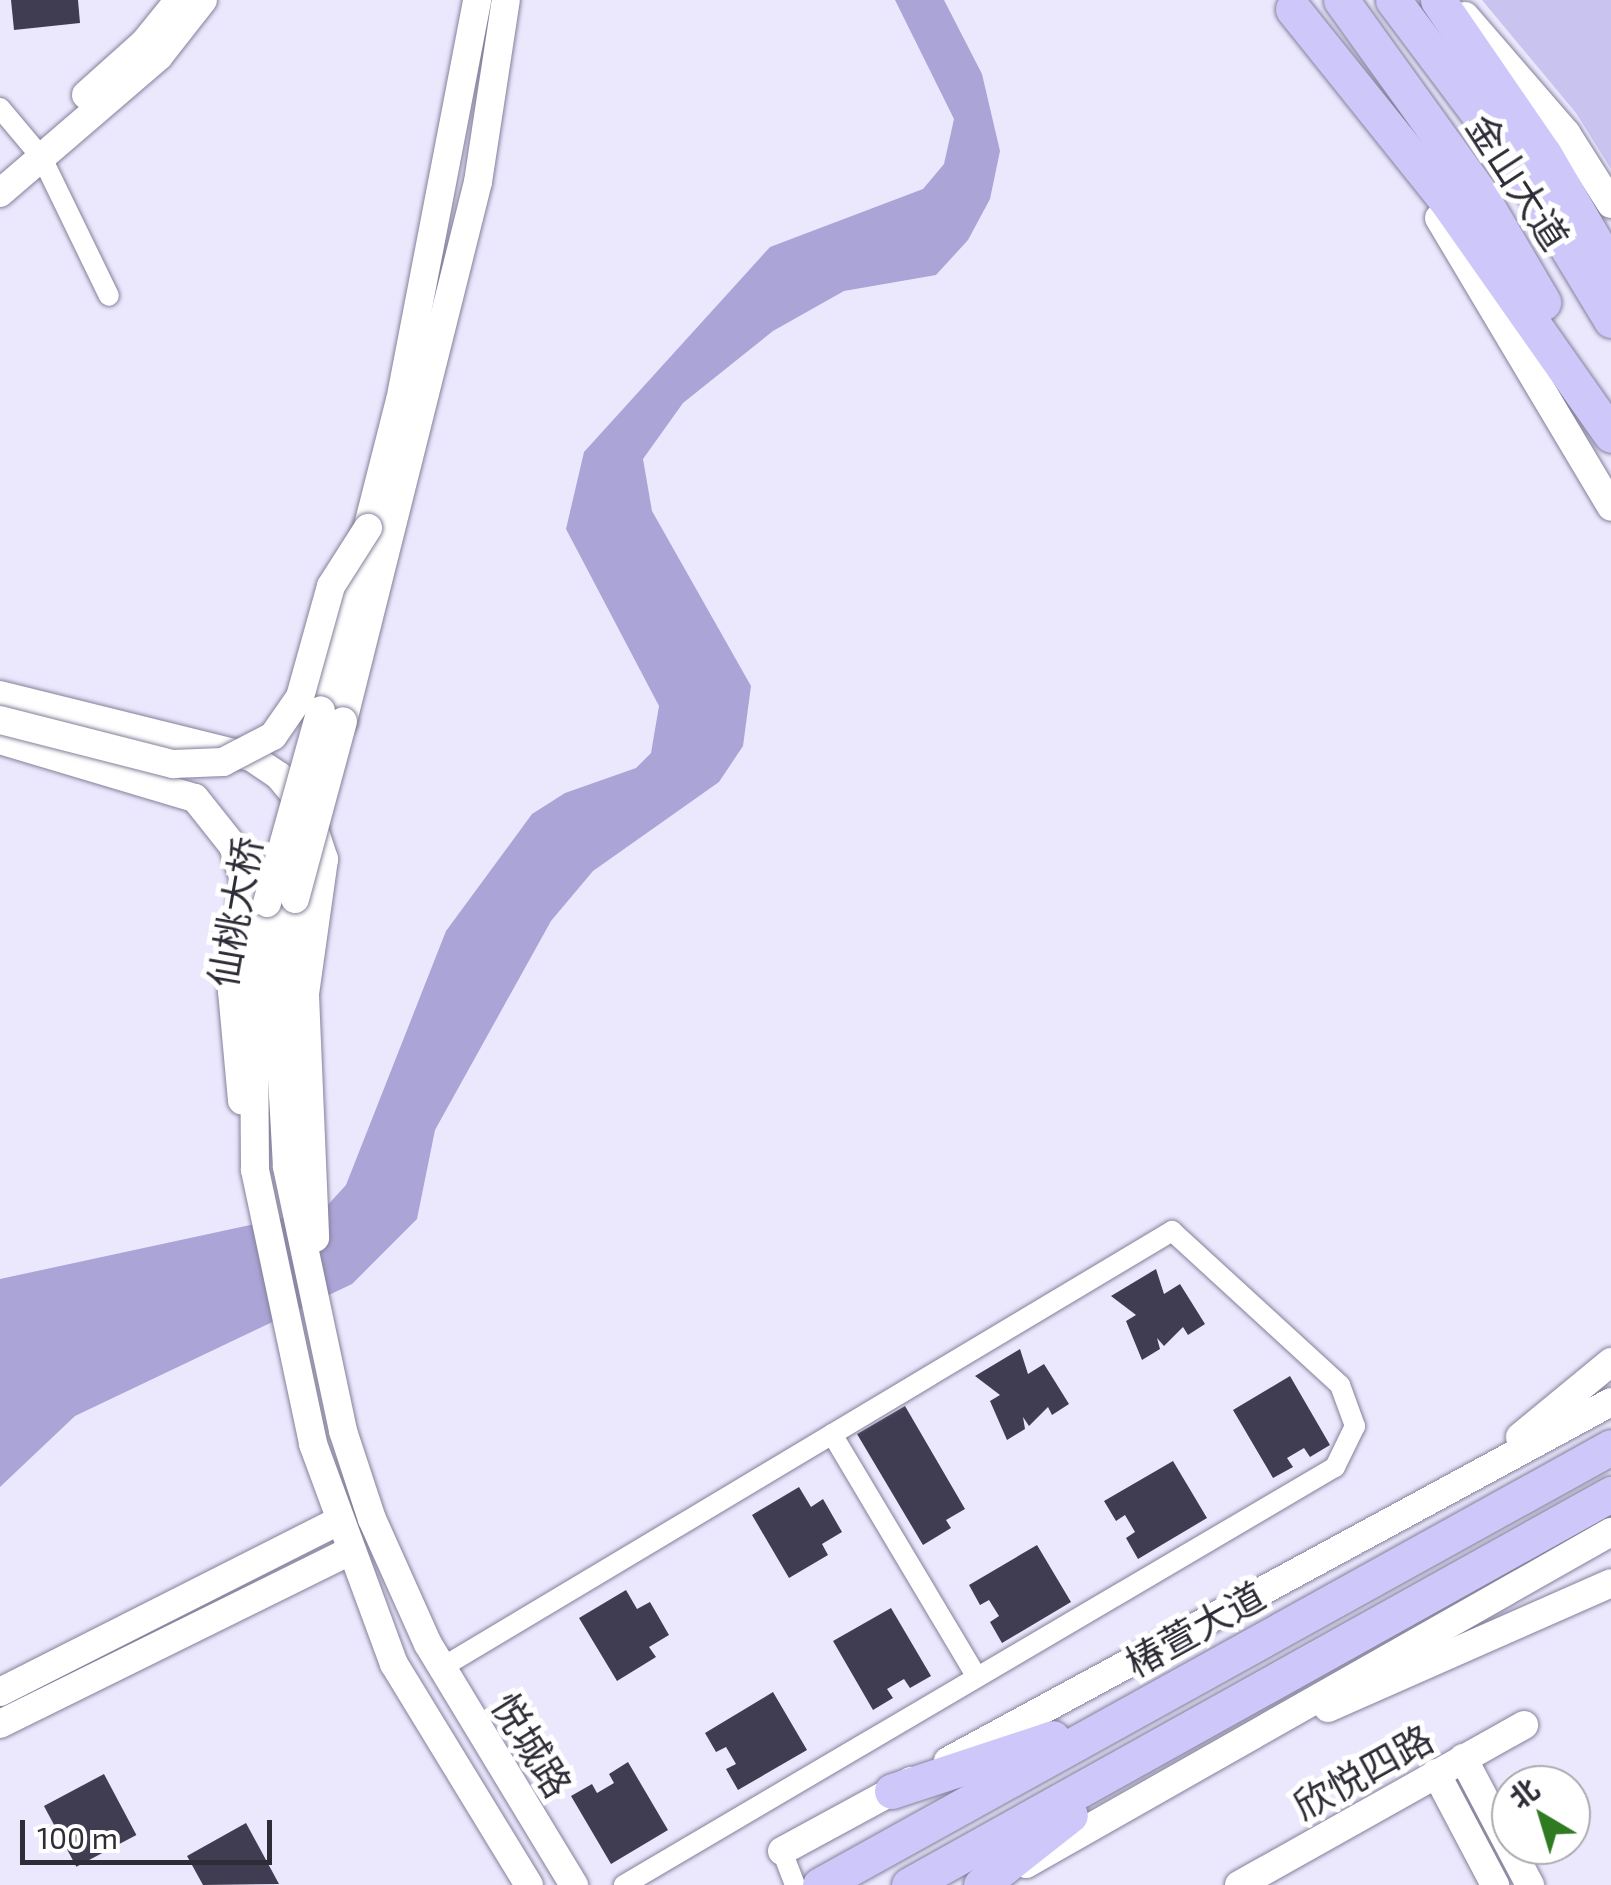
<!DOCTYPE html>
<html>
<head>
<meta charset="utf-8">
<style>
  body { margin:0 }
  #map { position:relative; width:1611px; height:1885px; overflow:hidden; background:#ebe8fe; font-family:"Exo 2","Noto Sans SC",sans-serif }
  div>[style] { position:absolute }
  .green>* { inset:0; background:#c9c4ef }
  .water>* { inset:0; background:#aba4d6 }
  .building>* { inset:0; background:#403d53; transform-origin:0 0 }
  .roads { filter:drop-shadow(0 0 2px #838099) drop-shadow(0 0 2px #838099) }
  .street>* { height:20px; margin:-10px; padding:0 10px; transform-origin:10px; border-radius:10px; background:#fff }
  .secondary>* { height:28px; margin:-14px; padding:0 14px; transform-origin:14px; border-radius:14px; background:#fff }
  .highway>* { height:35px; margin:-17.5px; padding:0 17.5px; transform-origin:17.5px; border-radius:17.5px; background:#cec8fa }
  .bridges { filter:drop-shadow(0 0 2px #838099) drop-shadow(0 0 2px #838099) }
  .secondary-bridge>* { height:28px; margin:-14px; padding:0 14px; transform-origin:14px; border-radius:14px; background:#fff }
  span { translate:-50% -50%; white-space:nowrap; text-align:center; line-height:1.15; -webkit-text-stroke:10px #fff; paint-order:stroke }
  .street-label { font-size:38px; color:#2e2d37 }
  .north { position:absolute; left:1491px; top:1765px; width:100px; height:100px; box-sizing:border-box; background:#fff; border:2px solid #ababaf; border-radius:50%; rotate:322deg; font-size:28px; font-weight:700; line-height:40px; text-align:center; color:#2e2d37 }
  .north::after { content:''; display:block; margin:auto; width:35px; height:45px; background:#307b21; clip-path:polygon(50% 0,100% 100%,50% 72%,0 100%) }
  .scale { position:absolute; left:20px; top:1820px; width:252px; height:45px; box-sizing:border-box; border:5px solid #2e2d37; border-top:0; padding-left:12px; font-size:30px; line-height:35px; white-space:nowrap; color:#2e2d37; -webkit-text-stroke:8px #fff; paint-order:stroke }
</style>
</head>
<body>
<div id="map">
  <div class="green">
    <div style="clip-path:polygon(1482px 0,1611px 0,1611px 169px,1576px 113px)"></div>
  </div>
  <div class="water">
    <div style="clip-path:polygon(895px 0,944px 0,982px 74px,1000px 151px,990px 199px,968px 240px,936px 275px,844px 291px,773px 331px,683px 403px,643px 459px,652px 511px,751px 686px,743px 746px,719px 782px,593px 871px,551px 921px,435px 1130px,417px 1219px,352px 1284px,75px 1416px,0 1487px,0 1279px,324px 1209px,346px 1185px,446px 931px,532px 814px,565px 793px,636px 768px,651px 753px,659px 706px,566px 529px,584px 452px,770px 247px,923px 189px,944px 164px,954px 119px)"></div>
  </div>
  <div class="building">
    <div style="clip-path:polygon(11px 0,78px 0,80px 23px,14px 30px)"></div>
    <div style="clip-path:polygon(1156px 1269px,1164px 1294px,1180px 1284px,1205px 1324px,1188px 1335px,1183px 1327px,1164px 1346px,1157px 1338px,1160px 1349px,1142px 1360px,1126px 1321px,1136px 1315px,1111px 1296px)"></div>
    <div style="clip-path:polygon(1020px 1349px,1028px 1374px,1044px 1364px,1069px 1404px,1052px 1415px,1048px 1407px,1029px 1426px,1023px 1417px,1025px 1429px,1007px 1440px,990px 1401px,1000px 1395px,975px 1376px)"></div>
    <div style="clip-path:polygon(1290px 1376px,1330px 1445px,1310px 1457px,1304px 1448px,1287px 1458px,1293px 1467px,1273px 1478px,1233px 1410px)"></div>
    <div style="clip-path:polygon(905px 1406px,965px 1509px,946px 1520px,951px 1528px,923px 1545px,857px 1434px)"></div>
    <div style="clip-path:polygon(1173px 1461px,1207px 1518px,1138px 1559px,1126px 1538px,1135px 1532px,1125px 1515px,1116px 1521px,1104px 1501px)"></div>
    <div style="clip-path:polygon(799px 1487px,811px 1507px,823px 1499px,842px 1532px,822px 1544px,828px 1555px,789px 1578px,752px 1515px)"></div>
    <div style="clip-path:polygon(1037px 1545px,1071px 1602px,1002px 1643px,990px 1622px,999px 1616px,989px 1600px,980px 1605px,969px 1585px)"></div>
    <div style="clip-path:polygon(626px 1590px,637px 1609px,650px 1602px,669px 1635px,649px 1647px,656px 1657px,617px 1681px,579px 1618px)"></div>
    <div style="clip-path:polygon(891px 1608px,931px 1676px,910px 1688px,904px 1679px,887px 1689px,893px 1698px,873px 1710px,833px 1641px)"></div>
    <div style="clip-path:polygon(773px 1692px,807px 1750px,738px 1790px,726px 1769px,736px 1764px,726px 1747px,716px 1752px,705px 1733px)"></div>
    <div style="clip-path:polygon(628px 1762px,668px 1830px,611px 1864px,571px 1796px,592px 1784px,597px 1793px,614px 1783px,609px 1774px)"></div>
    <div style="left:104px;top:1774px;width:69px;height:68px;rotate:62deg"></div>
    <div style="clip-path:polygon(246px 1823px,279px 1884px,203px 1885px,187px 1856px)"></div>
  </div>
  <div class="roads">
    <div class="street">
      <div style="left:0;top:108px;width:65px;rotate:50deg"></div>
      <div style="left:42px;top:158px;width:153px;rotate:64.1deg"></div>
      <div style="left:832px;top:1434px;width:283px;rotate:59.2deg"></div>
      <div style="left:441px;top:1668px;width:852px;rotate:-30.87deg"></div>
      <div style="left:1172px;top:1231px;width:228px;rotate:42.5deg"></div>
      <div style="left:1340px;top:1385px;width:44px;rotate:69.9deg"></div>
      <div style="left:1355px;top:1426px;width:46px;rotate:116deg"></div>
      <div style="left:1335px;top:1467px;width:825px;rotate:149.55deg"></div>
      <div style="left:782px;top:1851px;width:36px;rotate:69deg"></div>
    </div>
    <div class="secondary">
      <div style="left:1465px;top:16px;width:155px;rotate:49.2deg"></div>
      <div style="left:1566px;top:133px;width:84px;rotate:57.6deg"></div>
      <div style="left:86px;top:95px;width:78px;rotate:-41.9deg"></div>
      <div style="left:144px;top:43px;width:55px;rotate:-50.9deg"></div>
      <div style="left:0;top:193px;width:210px;rotate:-40.7deg"></div>
      <div style="left:159px;top:56px;width:71px;rotate:-51.8deg"></div>
      <div style="left:1439px;top:218px;width:336px;rotate:59.2deg"></div>
      <div style="left:0;top:695px;width:259px;rotate:13.9deg"></div>
      <div style="left:251px;top:757px;width:34px;rotate:34deg"></div>
      <div style="left:279px;top:776px;width:45px;rotate:50.4deg"></div>
      <div style="left:308px;top:811px;width:51px;rotate:71.6deg"></div>
      <div style="left:324px;top:859px;width:137px;rotate:98deg"></div>
      <div style="left:305px;top:995px;width:243px;rotate:87.6deg"></div>
      <div style="left:321px;top:710px;width:319px;rotate:-75.7deg"></div>
      <div style="left:400px;top:401px;width:408px;rotate:-79.1deg"></div>
      <div style="left:343px;top:721px;width:556px;rotate:-75.94deg"></div>
      <div style="left:478px;top:182px;width:184px;rotate:-81.3deg"></div>
      <div style="left:0;top:740px;width:203px;rotate:16.6deg"></div>
      <div style="left:195px;top:798px;width:61px;rotate:51.6deg"></div>
      <div style="left:233px;top:846px;width:35px;rotate:72deg"></div>
      <div style="left:244px;top:879px;width:113px;rotate:96.1deg"></div>
      <div style="left:232px;top:991px;width:110px;rotate:84.8deg"></div>
      <div style="left:295px;top:899px;width:126px;rotate:97.3deg"></div>
      <div style="left:279px;top:1024px;width:143px;rotate:86.8deg"></div>
      <div style="left:287px;top:1167px;width:270px;rotate:78deg"></div>
      <div style="left:343px;top:1431px;width:93px;rotate:71.8deg"></div>
      <div style="left:372px;top:1519px;width:137px;rotate:65.9deg"></div>
      <div style="left:428px;top:1644px;width:282px;rotate:58.8deg"></div>
      <div style="left:267px;top:903px;width:124px;rotate:96deg"></div>
      <div style="left:254px;top:1026px;width:144px;rotate:89.6deg"></div>
      <div style="left:255px;top:1170px;width:280px;rotate:78deg"></div>
      <div style="left:313px;top:1444px;width:234px;rotate:69.8deg"></div>
      <div style="left:394px;top:1664px;width:259px;rotate:58.6deg"></div>
      <div style="left:1520px;top:1437px;width:118px;rotate:-39.5deg"></div>
      <div style="left:0;top:1692px;width:377px;rotate:-26.8deg"></div>
      <div style="left:1328px;top:1708px;width:309px;rotate:-23.8deg"></div>
      <div style="left:0;top:1724px;width:388px;rotate:-26.3deg"></div>
      <div style="left:1463px;top:1758px;width:144px;rotate:62.2deg"></div>
      <div style="left:948px;top:1761px;width:754px;rotate:-28.43deg"></div>
      <div style="left:1436px;top:1773px;width:127px;rotate:62.2deg"></div>
      <div style="left:782px;top:1851px;width:147px;rotate:-28.5deg"></div>
      <div style="left:1026px;top:1864px;width:673px;rotate:-29.58deg"></div>
      <div style="left:1239px;top:1885px;width:327px;rotate:-29.3deg"></div>
    </div>
    <div class="highway">
      <div style="left:1341px;top:0;width:235px;rotate:54.3deg"></div>
      <div style="left:1478px;top:191px;width:129px;rotate:59.6deg"></div>
      <div style="left:1393px;top:0;width:210px;rotate:53.1deg"></div>
      <div style="left:1519px;top:168px;width:178px;rotate:58.8deg"></div>
      <div style="left:1438px;top:0;width:187px;rotate:55.5deg"></div>
      <div style="left:1544px;top:154px;width:133px;rotate:59.8deg"></div>
      <div style="left:1293px;top:9px;width:245px;rotate:51.3deg"></div>
      <div style="left:1446px;top:200px;width:287px;rotate:54.9deg"></div>
      <div style="left:892px;top:1791px;width:169px;rotate:-18.2deg"></div>
      <div style="left:820px;top:1885px;width:904px;rotate:-28.97deg"></div>
      <div style="left:909px;top:1885px;width:804px;rotate:-29.12deg"></div>
      <div style="left:981px;top:1885px;width:113px;rotate:-38.2deg"></div>
    </div>
  </div>
  <div class="bridges">
    <div class="secondary-bridge">
      <div style="left:0;top:720px;width:179px;rotate:14.3deg"></div>
      <div style="left:173px;top:764px;width:50px;rotate:-2.3deg"></div>
      <div style="left:223px;top:762px;width:56px;rotate:-27.5deg"></div>
      <div style="left:273px;top:736px;width:47px;rotate:-55.3deg"></div>
      <div style="left:300px;top:697px;width:115px;rotate:-74.4deg"></div>
      <div style="left:331px;top:586px;width:69px;rotate:-57.5deg"></div>
      <div style="left:295px;top:899px;width:184px;rotate:-74.9deg"></div>
      <div style="left:267px;top:903px;width:200px;rotate:-74.4deg"></div>
    </div>
  </div>
  <div class="street-label">
    <span style="left:1518px;top:182px;rotate:57deg">金山大道</span>
    <span style="left:235px;top:912px;rotate:-80deg">仙桃大桥</span>
    <span style="left:1195px;top:1629px;rotate:-29deg">椿萱大道</span>
    <span style="left:532px;top:1745px;rotate:58deg">悦城路</span>
    <span style="left:1363px;top:1772px;rotate:-29deg">欣悦四路</span>
  </div>
  <div class="north">北</div>
  <div class="scale">100 m</div>
</div>
</body>
</html>
